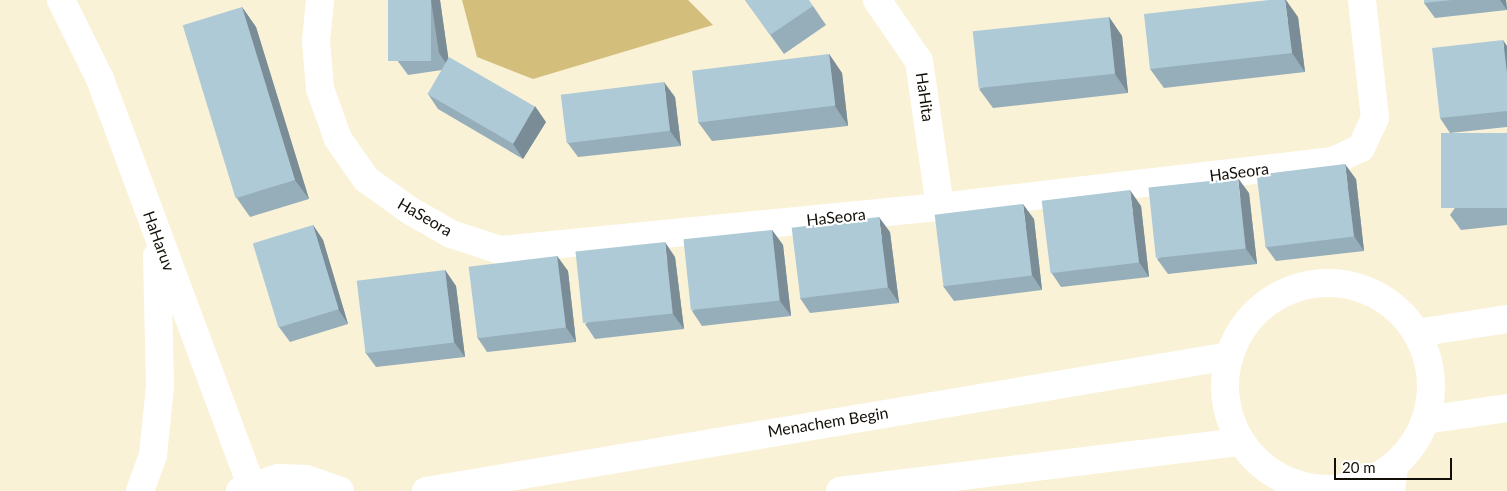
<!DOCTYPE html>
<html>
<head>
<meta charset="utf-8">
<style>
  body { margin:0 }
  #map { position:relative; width:1507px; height:491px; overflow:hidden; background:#faf2d7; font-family:Lato,sans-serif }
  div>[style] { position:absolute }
  .green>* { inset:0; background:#d3be7c }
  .minor>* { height:28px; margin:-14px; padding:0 14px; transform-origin:14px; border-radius:14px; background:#fff }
  .tertiary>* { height:28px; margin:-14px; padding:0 14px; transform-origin:14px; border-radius:14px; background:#fff }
  .secondary>* { height:28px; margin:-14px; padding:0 14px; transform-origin:14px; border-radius:14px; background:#fff }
  .secondary>.ring { margin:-14px; padding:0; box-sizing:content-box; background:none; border:28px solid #fff; border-radius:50% }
  .wall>* { inset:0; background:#96aeb9 }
  .shaded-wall>* { inset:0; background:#7a8d96 }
  .building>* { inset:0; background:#aecad7; transform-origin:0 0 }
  span { translate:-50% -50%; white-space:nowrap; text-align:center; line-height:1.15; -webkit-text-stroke:4.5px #fff; paint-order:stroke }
  .street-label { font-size:16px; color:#120f07 }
  .scale { position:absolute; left:1334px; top:458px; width:118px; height:22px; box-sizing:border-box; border:2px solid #120f07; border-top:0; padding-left:6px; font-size:15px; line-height:18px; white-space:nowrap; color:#120f07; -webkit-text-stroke:4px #fff; paint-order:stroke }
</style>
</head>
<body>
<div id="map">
  <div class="green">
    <div style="clip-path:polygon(462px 0,688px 0,713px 25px,533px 79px,477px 57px)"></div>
  </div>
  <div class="minor">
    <div style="left:320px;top:0;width:41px;rotate:95.6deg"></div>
    <div style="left:316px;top:41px;width:48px;rotate:85.2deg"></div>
    <div style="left:320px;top:89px;width:53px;rotate:70.2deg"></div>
    <div style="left:338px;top:139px;width:49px;rotate:55deg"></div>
    <div style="left:366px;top:179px;width:53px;rotate:35.8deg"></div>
    <div style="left:409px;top:210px;width:48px;rotate:29.7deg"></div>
    <div style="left:451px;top:234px;width:52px;rotate:18.1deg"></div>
    <div style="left:500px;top:250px;width:442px;rotate:-5.6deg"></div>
    <div style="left:940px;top:207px;width:396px;rotate:-6.7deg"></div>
    <div style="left:1333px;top:161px;width:31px;rotate:-25deg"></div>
    <div style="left:1361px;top:148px;width:33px;rotate:-65deg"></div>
    <div style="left:1375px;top:118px;width:119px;rotate:-96.3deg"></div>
    <div style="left:877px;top:0;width:74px;rotate:55.5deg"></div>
    <div style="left:919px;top:61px;width:148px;rotate:81.8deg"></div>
    <div style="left:1329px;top:489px;width:2px;rotate:63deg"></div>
    <div style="left:1391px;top:491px;width:25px;rotate:-83deg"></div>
  </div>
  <div class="tertiary">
    <div style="left:61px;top:0;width:88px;rotate:63.7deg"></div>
    <div style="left:100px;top:79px;width:433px;rotate:69.6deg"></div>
    <div style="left:140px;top:491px;width:38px;rotate:-70deg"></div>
    <div style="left:153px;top:455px;width:69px;rotate:-84.2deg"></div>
    <div style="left:160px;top:386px;width:130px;rotate:-91.3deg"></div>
  </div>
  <div class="secondary">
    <div class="ring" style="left:1225px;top:283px;width:178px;height:178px"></div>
    <div style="left:1416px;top:333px;width:92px;rotate:-8.7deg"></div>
    <div style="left:1425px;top:420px;width:83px;rotate:-8.3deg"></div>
    <div style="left:240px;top:491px;width:40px;rotate:-18.9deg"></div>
    <div style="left:278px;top:478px;width:28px;rotate:2deg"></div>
    <div style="left:306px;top:479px;width:36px;rotate:19deg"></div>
    <div style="left:426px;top:491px;width:815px;rotate:-9.53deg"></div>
    <div style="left:840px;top:491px;width:403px;rotate:-7deg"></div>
  </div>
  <div class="wall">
    <div style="clip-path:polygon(388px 0,440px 0,448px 58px,546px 122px,523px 159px,438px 109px,428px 94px,442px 70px,408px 75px,397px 60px)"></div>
    <div style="clip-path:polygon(745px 0,813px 6px,826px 25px,784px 54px)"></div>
    <div style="clip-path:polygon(1424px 0,1506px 0,1507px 10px,1435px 18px,1424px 3px)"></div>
    <div style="clip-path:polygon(242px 7px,256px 27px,309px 199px,250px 217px,236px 197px)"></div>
    <div style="clip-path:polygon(1109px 17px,1122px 36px,1128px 93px,993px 108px,979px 89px)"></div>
    <div style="clip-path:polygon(1298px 17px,1305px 72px,1164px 88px,1150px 69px)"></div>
    <div style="clip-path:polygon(1507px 46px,1507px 127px,1450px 133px,1440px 118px)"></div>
    <div style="clip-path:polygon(829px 54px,842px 73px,848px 126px,712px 141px,698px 122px)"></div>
    <div style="clip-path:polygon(675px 97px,681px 146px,578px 157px,567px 142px)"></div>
    <div style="clip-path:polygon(1507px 133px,1507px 225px,1461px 230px,1450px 215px)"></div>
    <div style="clip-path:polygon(1356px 179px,1364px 251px,1276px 261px,1265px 246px)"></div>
    <div style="clip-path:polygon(1249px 193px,1257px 264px,1168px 274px,1157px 259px)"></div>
    <div style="clip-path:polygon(1141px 206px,1149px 277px,1061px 287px,1051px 272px)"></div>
    <div style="clip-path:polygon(1034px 219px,1042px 290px,954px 301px,943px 286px)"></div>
    <div style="clip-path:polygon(313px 225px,323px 240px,348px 324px,290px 342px,279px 327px)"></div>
    <div style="clip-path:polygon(772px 230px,783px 245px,791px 316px,702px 326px,692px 311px)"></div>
    <div style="clip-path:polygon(890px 232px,899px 303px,810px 313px,800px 298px)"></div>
    <div style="clip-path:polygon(557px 256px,568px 271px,576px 342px,487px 352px,477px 337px)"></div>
    <div style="clip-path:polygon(675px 257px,684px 329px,595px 339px,585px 324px)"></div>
    <div style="clip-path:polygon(445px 270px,456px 286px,465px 357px,376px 367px,365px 352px)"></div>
  </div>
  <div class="shaded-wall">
    <div style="clip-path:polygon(431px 0,440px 0,450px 69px,439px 53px)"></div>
    <div style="clip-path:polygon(1285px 0,1286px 0,1298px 17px,1305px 72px,1292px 53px)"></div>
    <div style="clip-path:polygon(1500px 0,1506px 0,1507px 10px)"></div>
    <div style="clip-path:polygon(242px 7px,256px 27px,309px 199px,295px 180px)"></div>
    <div style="clip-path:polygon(1109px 17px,1122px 36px,1128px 93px,1115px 74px)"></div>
    <div style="clip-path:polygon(1503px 40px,1507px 46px,1507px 74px)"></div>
    <div style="clip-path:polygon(829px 54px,842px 73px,848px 126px,835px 106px)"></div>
    <div style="clip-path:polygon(664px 82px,675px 97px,681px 146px,670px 131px)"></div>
    <div style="clip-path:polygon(535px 106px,546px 122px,523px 159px,513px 144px)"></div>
    <div style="clip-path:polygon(1345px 164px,1356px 179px,1364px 251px,1354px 236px)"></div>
    <div style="clip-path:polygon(1238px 178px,1249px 193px,1257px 264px,1246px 249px)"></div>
    <div style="clip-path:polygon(1130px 190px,1141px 206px,1149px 277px,1139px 262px)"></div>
    <div style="clip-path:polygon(1023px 204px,1034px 219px,1042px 290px,1032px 275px)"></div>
    <div style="clip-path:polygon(879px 217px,890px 232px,899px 303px,888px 287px)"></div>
    <div style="clip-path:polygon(313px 225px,323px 240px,348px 324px,338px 309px)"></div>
    <div style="clip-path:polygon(772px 230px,783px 245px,791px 316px,780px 301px)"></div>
    <div style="clip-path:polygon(665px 242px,675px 257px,684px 329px,673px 314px)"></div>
    <div style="clip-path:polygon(557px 256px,568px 271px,576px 342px,566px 327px)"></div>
    <div style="clip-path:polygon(445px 270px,456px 286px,465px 357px,454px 342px)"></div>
  </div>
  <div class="building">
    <div style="left:388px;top:0;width:43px;height:61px"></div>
    <div style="clip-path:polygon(745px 0,809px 0,813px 6px,770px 35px)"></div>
    <div style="clip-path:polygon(1269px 0,1285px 0,1292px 53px,1150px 69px,1144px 14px)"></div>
    <div style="clip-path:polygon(1424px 0,1452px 0,1424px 3px)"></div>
    <div style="left:242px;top:7px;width:181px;height:62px;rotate:73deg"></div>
    <div style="left:1109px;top:17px;width:57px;height:137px;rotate:84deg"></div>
    <div style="clip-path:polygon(1503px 40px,1507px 74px,1507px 111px,1440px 118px,1432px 48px)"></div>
    <div style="left:829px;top:54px;width:52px;height:138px;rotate:83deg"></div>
    <div style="left:449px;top:57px;width:99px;height:43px;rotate:30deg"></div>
    <div style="left:664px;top:82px;width:49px;height:104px;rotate:83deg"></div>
    <div style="left:1507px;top:133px;width:75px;height:66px;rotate:90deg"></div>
    <div style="left:1345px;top:164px;width:73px;height:89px;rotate:83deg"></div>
    <div style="left:1238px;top:178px;width:71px;height:90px;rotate:84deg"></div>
    <div style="left:1130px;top:190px;width:73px;height:89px;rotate:83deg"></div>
    <div style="left:1023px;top:204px;width:72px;height:89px;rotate:83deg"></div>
    <div style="left:879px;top:217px;width:71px;height:88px;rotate:83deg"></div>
    <div style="left:313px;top:225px;width:88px;height:63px;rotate:73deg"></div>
    <div style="left:772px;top:230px;width:71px;height:89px;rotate:84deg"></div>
    <div style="left:665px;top:242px;width:72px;height:90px;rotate:84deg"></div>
    <div style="left:557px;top:256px;width:72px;height:89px;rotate:83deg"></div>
    <div style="left:445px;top:270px;width:73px;height:89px;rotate:83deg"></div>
  </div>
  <div class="street-label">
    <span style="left:925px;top:97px;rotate:82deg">HaHita</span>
    <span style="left:1239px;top:172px;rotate:-7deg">HaSeora</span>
    <span style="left:425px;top:217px;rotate:30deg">HaSeora</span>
    <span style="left:836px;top:217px;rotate:-6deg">HaSeora</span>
    <span style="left:159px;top:241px;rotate:70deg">HaHaruv</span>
    <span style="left:828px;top:422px;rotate:-9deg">Menachem Begin</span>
  </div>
  <div class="scale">20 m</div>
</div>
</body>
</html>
